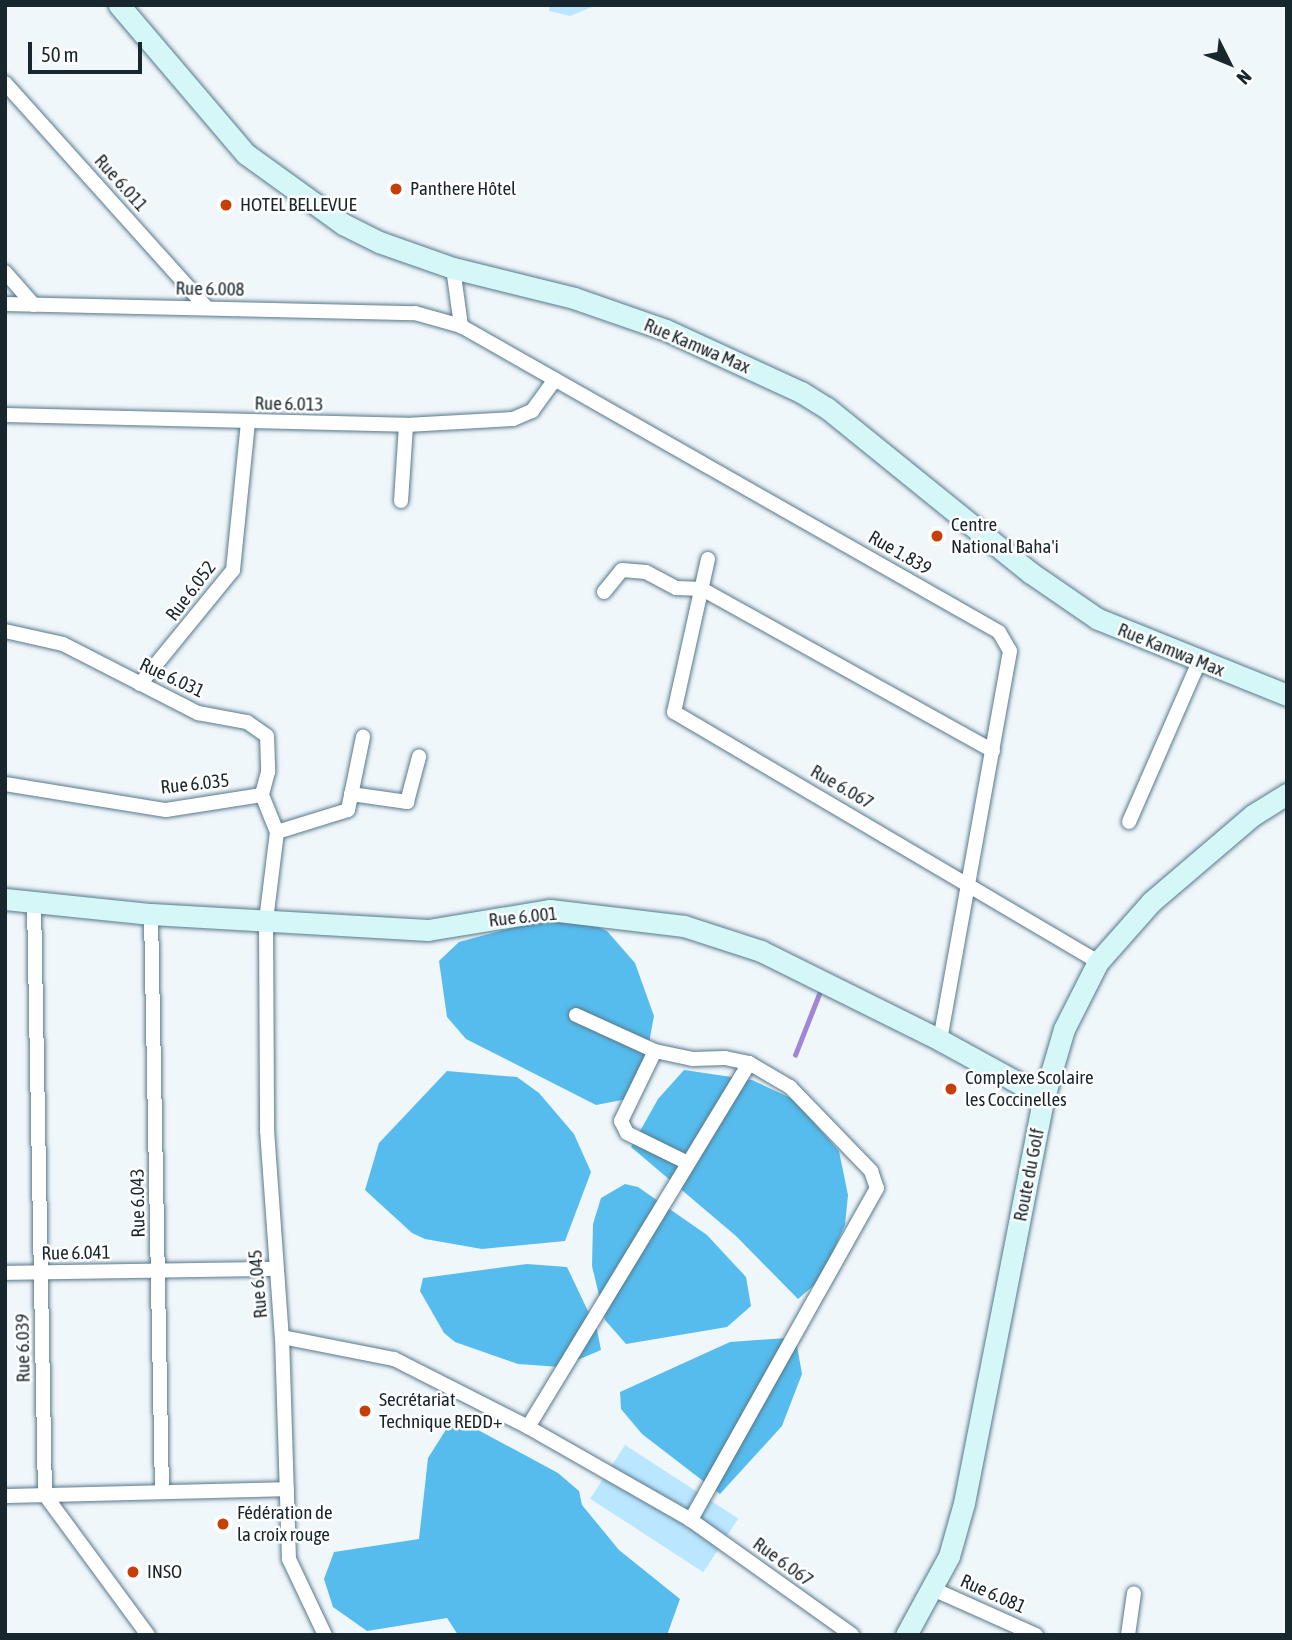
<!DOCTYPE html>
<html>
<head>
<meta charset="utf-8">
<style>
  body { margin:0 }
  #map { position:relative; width:1292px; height:1640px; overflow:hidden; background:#f0f7fb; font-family:"Asap Condensed",sans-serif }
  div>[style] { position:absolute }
  .green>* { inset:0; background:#bae6ff; transform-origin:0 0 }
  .forest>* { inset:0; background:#56bced }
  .stream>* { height:4.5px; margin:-2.25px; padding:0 2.25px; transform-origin:2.25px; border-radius:2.25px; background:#a086d5 }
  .roads { filter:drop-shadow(0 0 2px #58798b) drop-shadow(0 0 2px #58798b) }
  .street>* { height:14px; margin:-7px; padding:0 7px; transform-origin:7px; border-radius:7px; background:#fff }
  .secondary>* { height:21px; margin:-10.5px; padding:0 10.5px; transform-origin:10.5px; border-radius:10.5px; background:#d5f7f8 }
  .dots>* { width:19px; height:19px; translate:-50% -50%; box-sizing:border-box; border:4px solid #fff; border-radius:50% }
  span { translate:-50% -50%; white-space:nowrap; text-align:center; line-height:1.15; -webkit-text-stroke:5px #fff; paint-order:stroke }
  .street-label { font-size:19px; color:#18262d }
  .poi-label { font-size:19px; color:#18262d }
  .left { translate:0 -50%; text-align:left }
  .frame { position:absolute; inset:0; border:7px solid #18262d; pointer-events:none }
  .north { position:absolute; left:1194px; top:28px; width:70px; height:70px; -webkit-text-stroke:5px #fff; paint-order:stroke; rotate:133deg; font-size:19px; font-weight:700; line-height:28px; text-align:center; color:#18262d }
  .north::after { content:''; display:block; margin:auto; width:24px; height:32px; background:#18262d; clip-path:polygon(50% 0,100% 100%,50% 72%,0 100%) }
  .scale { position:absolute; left:28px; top:42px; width:114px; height:32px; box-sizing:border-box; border:4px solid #18262d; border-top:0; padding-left:9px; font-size:21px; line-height:24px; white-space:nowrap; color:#18262d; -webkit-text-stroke:5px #fff; paint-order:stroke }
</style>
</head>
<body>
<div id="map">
  <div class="green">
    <div style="clip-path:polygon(549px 5px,597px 5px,570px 16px,549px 11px)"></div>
    <div style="left:625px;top:1445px;width:135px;height:64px;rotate:33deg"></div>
  </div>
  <div class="forest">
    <div style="clip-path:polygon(540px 920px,594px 925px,607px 931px,635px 963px,654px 1016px,646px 1059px,627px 1099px,596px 1105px,466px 1039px,447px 1017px,439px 961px,459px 942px)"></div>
    <div style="clip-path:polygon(684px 1070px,752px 1080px,793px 1099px,839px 1151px,848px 1195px,845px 1225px,820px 1280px,798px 1299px,736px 1236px,631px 1147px,658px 1099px)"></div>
    <div style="clip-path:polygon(447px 1071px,517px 1077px,539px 1093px,574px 1134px,591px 1172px,565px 1241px,482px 1249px,425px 1239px,412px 1233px,365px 1190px,379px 1143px)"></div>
    <div style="clip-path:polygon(625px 1184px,638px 1187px,707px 1235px,746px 1277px,751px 1306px,727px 1327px,626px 1344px,605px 1320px,592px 1266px,593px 1224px,601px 1198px)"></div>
    <div style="clip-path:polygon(527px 1264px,567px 1267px,597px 1330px,601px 1350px,561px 1367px,518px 1364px,455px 1342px,444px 1333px,420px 1291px,423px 1278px)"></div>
    <div style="clip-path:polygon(787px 1338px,797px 1346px,802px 1374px,782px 1426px,720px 1494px,642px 1434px,621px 1409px,620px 1392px,730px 1342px)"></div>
    <div style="clip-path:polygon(454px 1417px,558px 1473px,579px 1491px,582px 1505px,619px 1550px,680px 1599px,667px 1635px,458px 1635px,447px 1618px,367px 1631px,333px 1607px,324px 1579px,334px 1552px,419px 1539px,428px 1458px)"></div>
  </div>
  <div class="stream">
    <div style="left:795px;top:1055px;width:66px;rotate:-68.5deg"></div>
  </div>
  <div class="roads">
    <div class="street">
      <div style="left:5px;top:83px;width:302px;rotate:48.1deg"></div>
      <div style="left:453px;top:268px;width:59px;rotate:82.1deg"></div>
      <div style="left:5px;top:272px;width:44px;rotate:48.7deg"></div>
      <div style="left:5px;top:304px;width:410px;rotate:1.3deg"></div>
      <div style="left:415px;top:313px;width:48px;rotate:15.8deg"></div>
      <div style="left:461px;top:326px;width:619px;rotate:29.63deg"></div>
      <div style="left:999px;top:632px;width:22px;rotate:60deg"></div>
      <div style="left:1010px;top:651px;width:395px;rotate:100.2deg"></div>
      <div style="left:5px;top:415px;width:401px;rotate:1.4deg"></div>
      <div style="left:406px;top:425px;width:107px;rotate:-3.2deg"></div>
      <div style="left:513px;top:419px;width:21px;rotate:-23deg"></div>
      <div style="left:532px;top:411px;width:39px;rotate:-54deg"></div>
      <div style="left:401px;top:501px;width:76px;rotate:-86.2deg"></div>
      <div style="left:708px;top:559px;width:157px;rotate:102.5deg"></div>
      <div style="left:674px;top:712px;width:492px;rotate:30.5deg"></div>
      <div style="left:604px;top:592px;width:28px;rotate:-51deg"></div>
      <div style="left:622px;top:570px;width:24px;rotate:5deg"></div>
      <div style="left:646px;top:572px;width:34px;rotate:28deg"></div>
      <div style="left:676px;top:588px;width:26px;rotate:2deg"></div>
      <div style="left:702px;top:589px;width:333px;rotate:29.1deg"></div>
      <div style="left:5px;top:631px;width:59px;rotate:12.6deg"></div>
      <div style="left:63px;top:644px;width:152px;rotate:27.1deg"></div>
      <div style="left:198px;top:713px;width:50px;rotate:10.4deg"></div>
      <div style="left:247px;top:722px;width:24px;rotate:35deg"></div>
      <div style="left:267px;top:736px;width:36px;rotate:88deg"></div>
      <div style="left:268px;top:772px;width:24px;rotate:105deg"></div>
      <div style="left:140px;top:684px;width:147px;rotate:-50.8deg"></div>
      <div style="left:233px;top:570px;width:149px;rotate:-84.2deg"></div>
      <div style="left:5px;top:784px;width:163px;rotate:9.2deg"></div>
      <div style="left:166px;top:810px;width:97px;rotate:-8.9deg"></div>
      <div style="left:262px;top:795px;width:40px;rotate:68deg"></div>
      <div style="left:277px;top:832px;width:89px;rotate:97.1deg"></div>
      <div style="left:266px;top:920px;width:210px;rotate:89.7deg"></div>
      <div style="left:267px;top:1130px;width:208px;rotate:85.9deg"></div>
      <div style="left:282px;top:1337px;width:222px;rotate:88.2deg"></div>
      <div style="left:289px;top:1559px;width:84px;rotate:64.7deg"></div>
      <div style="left:351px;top:794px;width:57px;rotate:8.1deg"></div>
      <div style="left:407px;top:802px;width:47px;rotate:-75.1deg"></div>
      <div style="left:1129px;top:822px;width:175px;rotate:-66.4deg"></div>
      <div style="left:277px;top:832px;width:74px;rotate:-17.2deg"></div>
      <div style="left:348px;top:810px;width:75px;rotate:-78.4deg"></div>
      <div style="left:34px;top:902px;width:593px;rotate:88.94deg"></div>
      <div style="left:45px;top:1495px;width:174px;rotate:53.7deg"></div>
      <div style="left:151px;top:914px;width:578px;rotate:88.91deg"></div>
      <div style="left:576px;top:1015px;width:87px;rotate:24.5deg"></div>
      <div style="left:655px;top:1051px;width:39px;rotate:12deg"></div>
      <div style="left:693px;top:1059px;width:32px;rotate:-2deg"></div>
      <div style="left:725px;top:1058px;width:25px;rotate:12deg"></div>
      <div style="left:749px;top:1063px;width:48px;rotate:30.3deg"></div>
      <div style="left:790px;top:1087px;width:117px;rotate:46deg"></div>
      <div style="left:871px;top:1171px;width:18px;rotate:71deg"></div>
      <div style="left:877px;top:1188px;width:381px;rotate:119.3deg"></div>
      <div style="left:655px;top:1051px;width:78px;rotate:115.9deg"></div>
      <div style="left:621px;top:1121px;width:13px;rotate:63deg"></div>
      <div style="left:627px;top:1133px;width:66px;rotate:26.2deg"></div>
      <div style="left:5px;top:1273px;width:269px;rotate:-0.9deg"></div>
      <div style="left:282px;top:1337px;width:114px;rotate:11.1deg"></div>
      <div style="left:394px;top:1359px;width:150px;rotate:26.9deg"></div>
      <div style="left:528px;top:1427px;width:188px;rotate:29.7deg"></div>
      <div style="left:691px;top:1520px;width:198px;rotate:35.5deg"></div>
      <div style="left:528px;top:1427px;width:426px;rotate:-58.7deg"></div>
      <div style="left:5px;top:1496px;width:282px;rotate:-1.4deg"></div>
      <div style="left:933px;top:1589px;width:113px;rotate:24.1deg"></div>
      <div style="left:1128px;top:1635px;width:42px;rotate:-81.9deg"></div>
    </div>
    <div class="secondary">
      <div style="left:119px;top:5px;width:196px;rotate:49.6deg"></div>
      <div style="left:246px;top:154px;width:120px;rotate:35.8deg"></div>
      <div style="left:343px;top:224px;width:40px;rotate:26.6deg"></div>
      <div style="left:379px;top:242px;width:78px;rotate:19.4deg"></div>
      <div style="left:453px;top:268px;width:125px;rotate:13.9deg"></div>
      <div style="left:574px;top:298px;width:97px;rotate:19.2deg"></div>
      <div style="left:666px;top:330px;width:149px;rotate:24.7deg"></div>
      <div style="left:801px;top:392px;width:31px;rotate:32deg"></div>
      <div style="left:827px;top:408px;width:262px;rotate:39deg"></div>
      <div style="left:1031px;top:573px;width:81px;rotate:34.5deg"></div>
      <div style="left:1098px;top:619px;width:204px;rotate:21.9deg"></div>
      <div style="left:5px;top:899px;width:147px;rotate:5.9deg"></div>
      <div style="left:151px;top:914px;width:277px;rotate:3.3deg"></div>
      <div style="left:428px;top:930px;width:124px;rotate:-9.3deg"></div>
      <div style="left:550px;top:910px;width:135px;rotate:6.8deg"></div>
      <div style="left:684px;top:926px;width:81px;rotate:18deg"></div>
      <div style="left:761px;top:951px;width:200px;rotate:26.4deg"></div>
      <div style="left:940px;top:1040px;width:119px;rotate:28.7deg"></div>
      <div style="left:906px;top:1635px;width:90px;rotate:-61.4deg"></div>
      <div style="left:949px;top:1556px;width:55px;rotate:-74.2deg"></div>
      <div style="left:964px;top:1503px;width:414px;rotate:-78.9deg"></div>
      <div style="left:1044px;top:1097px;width:71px;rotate:-73.6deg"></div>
      <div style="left:1064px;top:1029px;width:75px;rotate:-63.1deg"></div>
      <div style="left:1098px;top:962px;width:80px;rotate:-48.5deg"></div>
      <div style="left:1151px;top:902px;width:134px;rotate:-40.5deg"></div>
      <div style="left:1253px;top:815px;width:40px;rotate:-32deg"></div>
    </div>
  </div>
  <div class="dots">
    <div style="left:396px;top:189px;background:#c63f06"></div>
    <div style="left:226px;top:205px;background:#c63f06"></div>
    <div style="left:937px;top:536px;background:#c63f06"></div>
    <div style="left:951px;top:1089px;background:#c63f06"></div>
    <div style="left:365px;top:1411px;background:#c63f06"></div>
    <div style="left:223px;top:1524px;background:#c63f06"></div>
    <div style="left:133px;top:1572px;background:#c63f06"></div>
  </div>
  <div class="street-label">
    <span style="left:121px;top:183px;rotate:48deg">Rue 6.011</span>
    <span style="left:210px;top:289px;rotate:1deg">Rue 6.008</span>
    <span style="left:697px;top:346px;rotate:23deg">Rue Kamwa Max</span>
    <span style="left:289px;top:404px;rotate:1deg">Rue 6.013</span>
    <span style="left:900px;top:553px;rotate:30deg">Rue 1.839</span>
    <span style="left:191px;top:591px;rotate:-53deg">Rue 6.052</span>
    <span style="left:1171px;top:650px;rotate:22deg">Rue Kamwa Max</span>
    <span style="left:172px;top:678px;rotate:25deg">Rue 6.031</span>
    <span style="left:195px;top:784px;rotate:-6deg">Rue 6.035</span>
    <span style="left:842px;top:787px;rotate:30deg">Rue 6.067</span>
    <span style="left:523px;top:917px;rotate:-6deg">Rue 6.001</span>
    <span style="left:1029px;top:1175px;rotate:-79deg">Route du Golf</span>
    <span style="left:138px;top:1203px;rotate:-91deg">Rue 6.043</span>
    <span style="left:76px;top:1253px;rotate:-1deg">Rue 6.041</span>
    <span style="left:258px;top:1284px;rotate:-95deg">Rue 6.045</span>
    <span style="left:23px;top:1348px;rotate:-91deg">Rue 6.039</span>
    <span style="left:783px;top:1562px;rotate:36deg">Rue 6.067</span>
    <span style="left:993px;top:1594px;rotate:24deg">Rue 6.081</span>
  </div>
  <div class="poi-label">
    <span class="left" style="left:410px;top:189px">Panthere Hôtel</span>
    <span class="left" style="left:240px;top:205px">HOTEL BELLEVUE</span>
    <span class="left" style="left:951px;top:536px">Centre<br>National Baha'i</span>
    <span class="left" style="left:965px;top:1089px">Complexe Scolaire<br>les Coccinelles</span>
    <span class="left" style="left:379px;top:1411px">Secrétariat<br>Technique REDD+</span>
    <span class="left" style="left:237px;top:1524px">Fédération de<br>la croix rouge</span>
    <span class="left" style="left:147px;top:1572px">INSO</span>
  </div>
  <div class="frame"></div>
  <div class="north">N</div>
  <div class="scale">50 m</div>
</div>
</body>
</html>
